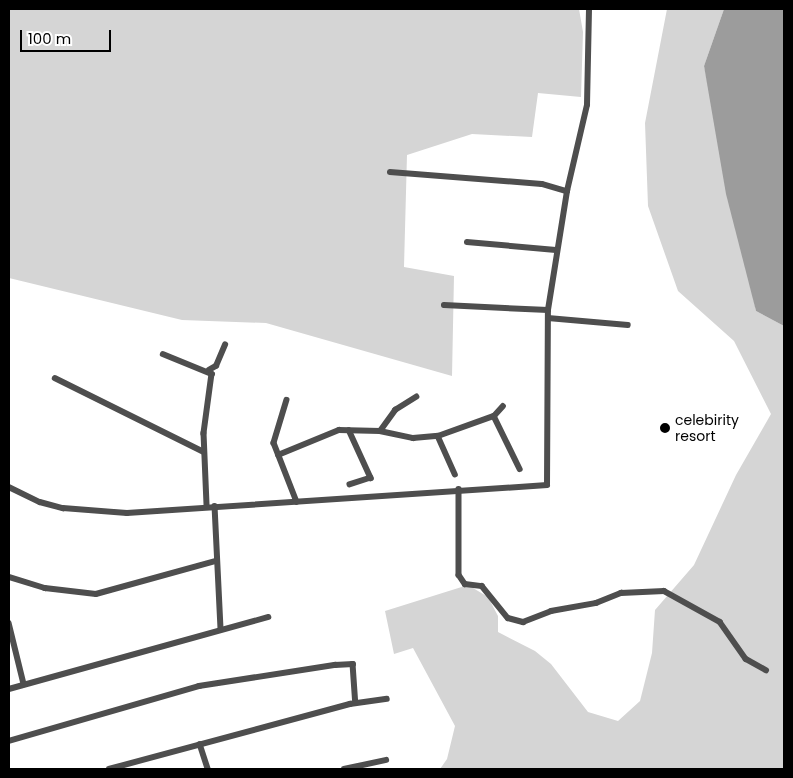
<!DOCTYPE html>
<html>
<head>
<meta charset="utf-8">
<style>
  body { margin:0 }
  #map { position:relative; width:793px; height:778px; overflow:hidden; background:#fff; font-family:Poppins,sans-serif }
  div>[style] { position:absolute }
  .green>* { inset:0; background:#d5d5d5 }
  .water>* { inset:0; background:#9c9c9c }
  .street>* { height:5.5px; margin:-2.75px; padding:0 2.75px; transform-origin:2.75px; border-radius:2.75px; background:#4e4e4e }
  .dots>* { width:14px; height:14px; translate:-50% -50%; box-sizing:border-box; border:2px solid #fff; border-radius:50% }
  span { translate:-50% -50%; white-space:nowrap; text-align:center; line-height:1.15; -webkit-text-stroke:4.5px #fff; paint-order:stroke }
  .poi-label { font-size:14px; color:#000 }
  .left { translate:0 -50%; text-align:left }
  .frame { position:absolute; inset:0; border:10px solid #000; pointer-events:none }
  .scale { position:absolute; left:20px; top:30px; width:91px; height:22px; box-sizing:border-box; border:2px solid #000; border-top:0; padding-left:6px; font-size:15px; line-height:18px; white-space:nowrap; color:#000; -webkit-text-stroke:4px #fff; paint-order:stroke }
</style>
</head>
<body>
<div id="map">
  <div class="green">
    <div style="clip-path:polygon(9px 9px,579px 9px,583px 32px,581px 97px,538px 93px,532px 137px,472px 134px,407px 155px,404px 267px,454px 276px,452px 376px,266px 323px,182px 320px,9px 278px)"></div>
    <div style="clip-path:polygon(667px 9px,724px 9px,704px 66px,756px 311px,784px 326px,784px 769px,440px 769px,447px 759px,455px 726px,413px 648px,394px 654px,385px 611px,468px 585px,488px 597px,498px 616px,498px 632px,535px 651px,551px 664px,588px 712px,618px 721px,640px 701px,652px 653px,655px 610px,694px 565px,736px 475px,771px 414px,734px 341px,678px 291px,648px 206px,645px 123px)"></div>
  </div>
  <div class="water">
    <div style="clip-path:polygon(724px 9px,784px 9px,784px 326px,756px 311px,726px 194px,704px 66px)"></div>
  </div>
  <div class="street">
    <div style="left:390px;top:172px;width:152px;rotate:4.5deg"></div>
    <div style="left:542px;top:184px;width:26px;rotate:16deg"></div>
    <div style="left:467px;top:242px;width:89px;rotate:5.1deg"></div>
    <div style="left:444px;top:305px;width:104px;rotate:2.8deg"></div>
    <div style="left:548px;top:318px;width:80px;rotate:5deg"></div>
    <div style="left:163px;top:354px;width:53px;rotate:22.2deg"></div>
    <div style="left:212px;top:374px;width:60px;rotate:97.7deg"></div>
    <div style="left:204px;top:433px;width:73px;rotate:87.6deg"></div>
    <div style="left:209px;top:370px;width:8px;rotate:-30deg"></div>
    <div style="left:216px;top:366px;width:23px;rotate:-67deg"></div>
    <div style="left:55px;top:378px;width:166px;rotate:26.4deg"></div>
    <div style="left:287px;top:400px;width:45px;rotate:106.8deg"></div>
    <div style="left:274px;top:443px;width:63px;rotate:68.7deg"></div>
    <div style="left:494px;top:416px;width:59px;rotate:63.9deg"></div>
    <div style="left:349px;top:430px;width:53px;rotate:65.4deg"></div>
    <div style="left:371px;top:478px;width:22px;rotate:162deg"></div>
    <div style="left:380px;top:431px;width:26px;rotate:-54deg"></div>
    <div style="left:395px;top:410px;width:25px;rotate:-32deg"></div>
    <div style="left:438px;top:436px;width:42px;rotate:65.9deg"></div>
    <div style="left:278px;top:455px;width:66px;rotate:-22.3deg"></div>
    <div style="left:339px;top:430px;width:41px;rotate:1.4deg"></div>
    <div style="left:380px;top:431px;width:34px;rotate:12deg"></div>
    <div style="left:413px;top:438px;width:25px;rotate:-5deg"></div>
    <div style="left:438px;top:436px;width:59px;rotate:-19.7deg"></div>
    <div style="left:494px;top:416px;width:13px;rotate:-48deg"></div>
    <div style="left:9px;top:487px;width:34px;rotate:26deg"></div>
    <div style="left:40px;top:502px;width:24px;rotate:15deg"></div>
    <div style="left:63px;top:508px;width:64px;rotate:4.5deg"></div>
    <div style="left:127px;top:513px;width:421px;rotate:-3.8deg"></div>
    <div style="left:547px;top:485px;width:175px;rotate:-89.7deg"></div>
    <div style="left:548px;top:310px;width:121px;rotate:-80.9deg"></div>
    <div style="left:567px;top:191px;width:88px;rotate:-76.9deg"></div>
    <div style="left:587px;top:105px;width:96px;rotate:-88.8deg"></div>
    <div style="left:459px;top:489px;width:86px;rotate:90deg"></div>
    <div style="left:459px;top:575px;width:11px;rotate:56deg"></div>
    <div style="left:465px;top:584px;width:17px;rotate:7deg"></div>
    <div style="left:482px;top:586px;width:41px;rotate:50.9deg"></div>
    <div style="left:508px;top:618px;width:16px;rotate:15deg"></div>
    <div style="left:523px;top:622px;width:30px;rotate:-21deg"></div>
    <div style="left:551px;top:611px;width:46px;rotate:-10.1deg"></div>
    <div style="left:596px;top:603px;width:27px;rotate:-22deg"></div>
    <div style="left:621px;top:593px;width:43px;rotate:-2.7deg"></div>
    <div style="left:664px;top:591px;width:64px;rotate:29deg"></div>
    <div style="left:720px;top:622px;width:45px;rotate:54.9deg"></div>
    <div style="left:746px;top:659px;width:23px;rotate:29deg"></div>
    <div style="left:215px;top:506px;width:122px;rotate:87.2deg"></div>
    <div style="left:9px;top:577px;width:38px;rotate:17deg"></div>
    <div style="left:45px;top:588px;width:51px;rotate:6.7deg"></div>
    <div style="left:96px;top:594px;width:124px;rotate:-15.4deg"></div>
    <div style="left:9px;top:623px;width:63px;rotate:76.2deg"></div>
    <div style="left:9px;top:689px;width:269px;rotate:-15.5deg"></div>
    <div style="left:9px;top:741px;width:198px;rotate:-16.1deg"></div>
    <div style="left:199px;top:686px;width:138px;rotate:-8.8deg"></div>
    <div style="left:335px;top:665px;width:18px;rotate:-3deg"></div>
    <div style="left:353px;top:664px;width:39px;rotate:86deg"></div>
    <div style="left:200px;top:744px;width:26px;rotate:72deg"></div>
    <div style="left:109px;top:769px;width:250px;rotate:-15.1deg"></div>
    <div style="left:350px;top:704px;width:37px;rotate:-8deg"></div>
    <div style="left:344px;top:769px;width:43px;rotate:-12.1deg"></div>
  </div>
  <div class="dots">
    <div style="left:665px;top:428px;background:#000"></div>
  </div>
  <div class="poi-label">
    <span class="left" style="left:675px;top:428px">celebirity<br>resort</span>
  </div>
  <div class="frame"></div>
  <div class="scale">100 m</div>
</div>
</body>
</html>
